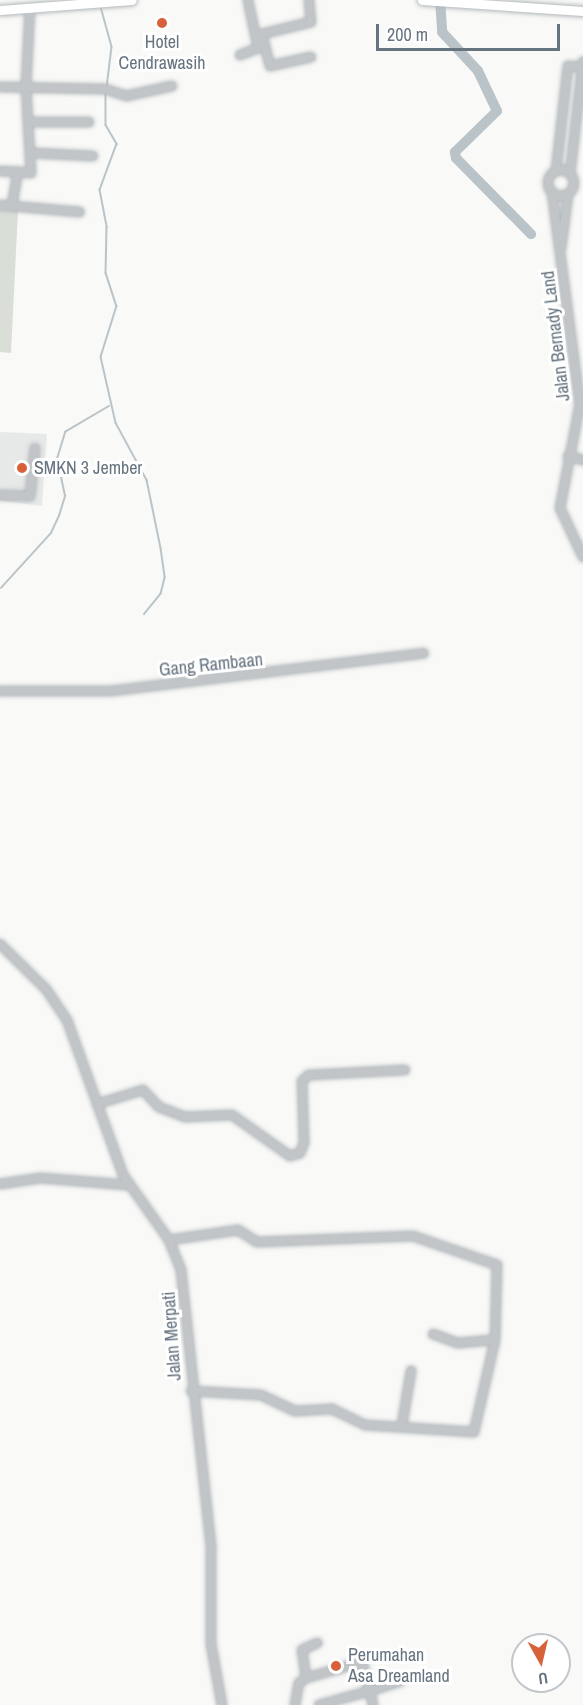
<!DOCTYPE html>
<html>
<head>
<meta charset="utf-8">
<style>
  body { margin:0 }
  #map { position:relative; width:583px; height:1705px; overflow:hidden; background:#f9f9f7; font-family:"Archivo Narrow",sans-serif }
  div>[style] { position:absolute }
  .built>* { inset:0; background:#e7e8e8 }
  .green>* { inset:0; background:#d9ded7 }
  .stream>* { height:1.5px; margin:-0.75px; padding:0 0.75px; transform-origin:0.75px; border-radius:0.75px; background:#bac4c8 }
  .river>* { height:10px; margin:-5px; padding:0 5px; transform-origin:5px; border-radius:5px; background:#bac4c8 }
  .roads { filter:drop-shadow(0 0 2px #b4b9bd) drop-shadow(0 0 2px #b4b9bd) }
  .minor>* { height:8px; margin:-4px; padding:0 4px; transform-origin:4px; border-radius:4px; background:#c1c5c8 }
  .minor>.ring { margin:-4px; padding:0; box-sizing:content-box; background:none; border:8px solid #c1c5c8; border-radius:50% }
  .major>* { height:9px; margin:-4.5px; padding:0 4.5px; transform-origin:4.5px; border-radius:4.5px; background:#fff }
  .dots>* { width:16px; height:16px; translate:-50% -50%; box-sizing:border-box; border:3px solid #fff; border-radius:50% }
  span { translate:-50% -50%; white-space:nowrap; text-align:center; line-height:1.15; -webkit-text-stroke:6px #fff; paint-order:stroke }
  .poi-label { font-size:18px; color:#667480 }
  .left { translate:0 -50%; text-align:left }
  .street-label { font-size:18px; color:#667480 }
  .north { position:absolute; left:511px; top:1633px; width:60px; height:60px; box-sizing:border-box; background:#fff; border:2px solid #c2c7cc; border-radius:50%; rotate:172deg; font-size:16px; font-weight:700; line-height:24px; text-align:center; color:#667480 }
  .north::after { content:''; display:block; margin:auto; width:21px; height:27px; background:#d7623a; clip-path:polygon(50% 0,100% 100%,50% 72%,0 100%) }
  .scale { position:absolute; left:376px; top:24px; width:184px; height:27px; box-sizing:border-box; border:3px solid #667480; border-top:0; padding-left:8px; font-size:18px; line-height:21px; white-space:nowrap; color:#667480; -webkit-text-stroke:4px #fff; paint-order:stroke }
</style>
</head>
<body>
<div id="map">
  <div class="built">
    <div style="clip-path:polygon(0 432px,47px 434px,42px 506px,0 501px)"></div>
  </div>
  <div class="green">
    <div style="clip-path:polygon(0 210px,18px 210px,11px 353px,0 352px)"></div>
  </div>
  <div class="stream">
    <div style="left:101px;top:7px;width:41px;rotate:74.6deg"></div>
    <div style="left:112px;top:47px;width:39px;rotate:97deg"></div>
    <div style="left:106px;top:94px;width:31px;rotate:90deg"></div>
    <div style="left:106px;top:125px;width:22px;rotate:60deg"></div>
    <div style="left:117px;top:144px;width:49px;rotate:110.3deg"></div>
    <div style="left:100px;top:190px;width:38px;rotate:79deg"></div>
    <div style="left:107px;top:227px;width:46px;rotate:91.2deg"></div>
    <div style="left:106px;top:273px;width:35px;rotate:72deg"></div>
    <div style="left:117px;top:306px;width:53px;rotate:107.4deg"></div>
    <div style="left:101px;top:357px;width:68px;rotate:77.2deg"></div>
    <div style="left:116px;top:423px;width:65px;rotate:61.5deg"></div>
    <div style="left:147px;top:480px;width:69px;rotate:78.4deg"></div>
    <div style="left:161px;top:548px;width:30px;rotate:82deg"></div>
    <div style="left:165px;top:578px;width:16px;rotate:104deg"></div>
    <div style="left:161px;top:594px;width:26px;rotate:129deg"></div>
    <div style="left:1px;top:588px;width:74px;rotate:-47.7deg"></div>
    <div style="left:51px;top:533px;width:19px;rotate:-65deg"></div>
    <div style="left:59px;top:516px;width:21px;rotate:-73deg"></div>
    <div style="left:65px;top:496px;width:38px;rotate:-102deg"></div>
    <div style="left:57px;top:459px;width:28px;rotate:-73deg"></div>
    <div style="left:65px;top:432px;width:51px;rotate:-30.6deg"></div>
  </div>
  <div class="river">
    <div style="left:440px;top:0;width:32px;rotate:86deg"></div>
    <div style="left:442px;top:32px;width:53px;rotate:47.3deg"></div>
    <div style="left:478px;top:71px;width:44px;rotate:64.6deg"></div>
    <div style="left:497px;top:111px;width:59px;rotate:135.7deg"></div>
    <div style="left:455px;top:152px;width:6px;rotate:81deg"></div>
    <div style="left:456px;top:158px;width:107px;rotate:45.4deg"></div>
  </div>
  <div class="roads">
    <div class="minor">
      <div style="left:309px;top:0;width:22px;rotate:85deg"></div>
      <div style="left:311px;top:22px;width:50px;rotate:166.2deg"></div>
      <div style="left:262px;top:34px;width:33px;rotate:76deg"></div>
      <div style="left:270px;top:66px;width:42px;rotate:-12.4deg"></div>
      <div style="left:240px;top:55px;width:19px;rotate:-21deg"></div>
      <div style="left:258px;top:48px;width:49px;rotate:-101.8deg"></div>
      <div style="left:0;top:87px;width:105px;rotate:1.1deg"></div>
      <div style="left:105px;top:89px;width:22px;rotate:18deg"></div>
      <div style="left:126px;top:96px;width:47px;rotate:-12.3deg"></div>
      <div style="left:30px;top:122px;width:59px"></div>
      <div style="left:33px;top:153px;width:60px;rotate:2.9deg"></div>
      <div class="ring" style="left:548px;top:170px;width:18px;height:18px"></div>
      <div style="left:0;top:171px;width:18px;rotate:3deg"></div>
      <div style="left:556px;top:171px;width:106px;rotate:-83.5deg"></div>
      <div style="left:568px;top:66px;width:14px;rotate:4deg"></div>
      <div style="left:570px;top:174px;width:113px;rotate:-83.4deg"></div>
      <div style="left:552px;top:192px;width:214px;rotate:82.5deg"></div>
      <div style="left:580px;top:404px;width:106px;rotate:100.9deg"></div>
      <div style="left:560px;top:508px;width:54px;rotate:64.9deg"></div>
      <div style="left:0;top:205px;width:80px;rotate:5deg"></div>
      <div style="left:12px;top:205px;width:34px;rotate:-80deg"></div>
      <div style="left:18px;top:172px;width:13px;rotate:4deg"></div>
      <div style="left:31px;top:173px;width:87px;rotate:-93.3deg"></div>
      <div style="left:26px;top:86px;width:78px;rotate:-87.1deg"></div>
      <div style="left:561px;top:248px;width:54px;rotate:-82.6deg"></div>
      <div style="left:568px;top:456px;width:16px;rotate:15deg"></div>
      <div style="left:0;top:495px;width:30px;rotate:2deg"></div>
      <div style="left:30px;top:496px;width:48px;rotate:-84.1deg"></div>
      <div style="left:0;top:691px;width:111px"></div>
      <div style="left:111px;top:691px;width:315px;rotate:-6.9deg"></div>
      <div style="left:0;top:944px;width:64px;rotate:44.4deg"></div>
      <div style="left:46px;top:989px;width:37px;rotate:56deg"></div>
      <div style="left:67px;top:1020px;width:165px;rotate:70.1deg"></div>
      <div style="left:123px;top:1175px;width:80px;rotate:54.7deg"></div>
      <div style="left:169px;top:1240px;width:32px;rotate:68deg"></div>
      <div style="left:181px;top:1270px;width:280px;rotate:83.8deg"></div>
      <div style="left:211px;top:1548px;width:96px;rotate:90deg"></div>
      <div style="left:211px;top:1644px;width:62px;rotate:79.8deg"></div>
      <div style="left:97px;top:1104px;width:48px;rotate:-16.9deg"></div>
      <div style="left:143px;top:1090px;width:23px;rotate:47deg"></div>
      <div style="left:159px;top:1107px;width:28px;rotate:21deg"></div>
      <div style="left:185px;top:1117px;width:47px;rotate:-2.4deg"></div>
      <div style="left:232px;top:1115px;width:71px;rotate:35.3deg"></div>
      <div style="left:290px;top:1156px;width:10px;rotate:-17deg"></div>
      <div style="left:300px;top:1153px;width:11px;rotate:-68deg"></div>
      <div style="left:304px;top:1143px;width:62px;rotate:-91.8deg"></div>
      <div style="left:302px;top:1081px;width:9px;rotate:-41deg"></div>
      <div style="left:309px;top:1075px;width:96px;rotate:-3deg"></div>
      <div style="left:0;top:1184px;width:41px;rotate:-8.3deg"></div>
      <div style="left:41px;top:1178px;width:87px;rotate:4.6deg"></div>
      <div style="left:169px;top:1240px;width:70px;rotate:-8.2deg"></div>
      <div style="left:238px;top:1230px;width:22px;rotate:32deg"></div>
      <div style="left:257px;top:1242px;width:156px;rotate:-2.2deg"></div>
      <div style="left:413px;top:1236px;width:89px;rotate:19deg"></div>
      <div style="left:497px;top:1265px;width:75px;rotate:91.5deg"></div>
      <div style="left:495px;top:1340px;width:94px;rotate:102.9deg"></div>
      <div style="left:474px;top:1432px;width:109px;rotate:-176.3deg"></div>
      <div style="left:365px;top:1425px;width:37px;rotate:-154deg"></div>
      <div style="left:332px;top:1409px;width:37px;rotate:177deg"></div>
      <div style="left:295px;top:1411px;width:38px;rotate:-155deg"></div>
      <div style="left:261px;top:1395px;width:70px;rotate:-176.7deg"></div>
      <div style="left:433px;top:1334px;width:27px;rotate:20deg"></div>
      <div style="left:458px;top:1343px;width:37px;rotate:-5deg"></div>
      <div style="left:402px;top:1425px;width:55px;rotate:-80.5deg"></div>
      <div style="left:306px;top:1678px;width:28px;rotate:-98deg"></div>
      <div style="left:302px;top:1650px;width:17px;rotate:-25deg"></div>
      <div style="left:295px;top:1705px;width:22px;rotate:-80deg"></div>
      <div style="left:299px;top:1683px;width:9px;rotate:-36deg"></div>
      <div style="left:306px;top:1678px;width:58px;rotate:-15.9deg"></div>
      <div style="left:362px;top:1662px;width:30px;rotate:75deg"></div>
      <div style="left:370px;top:1691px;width:32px;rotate:-18deg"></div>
      <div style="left:319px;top:1705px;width:53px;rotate:-15.4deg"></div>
      <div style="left:370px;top:1691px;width:14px;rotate:78deg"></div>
    </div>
    <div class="major">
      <div style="left:422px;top:0;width:161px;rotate:3.9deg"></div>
      <div style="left:0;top:10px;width:132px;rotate:-4.3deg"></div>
    </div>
  </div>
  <div class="dots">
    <div style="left:162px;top:23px;background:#d7623a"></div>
    <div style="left:22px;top:468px;background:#d7623a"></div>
    <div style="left:336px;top:1666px;background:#d7623a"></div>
  </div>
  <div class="poi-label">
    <span style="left:162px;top:53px">Hotel<br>Cendrawasih</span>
    <span class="left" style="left:34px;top:468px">SMKN 3 Jember</span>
    <span class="left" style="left:348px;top:1666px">Perumahan<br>Asa Dreamland</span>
  </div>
  <div class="street-label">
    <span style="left:556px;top:336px;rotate:-97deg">Jalan Bernady Land</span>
    <span style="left:211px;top:665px;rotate:-6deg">Gang Rambaan</span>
    <span style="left:172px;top:1336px;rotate:-94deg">Jalan Merpati</span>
  </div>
  <div class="north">U</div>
  <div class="scale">200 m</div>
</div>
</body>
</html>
